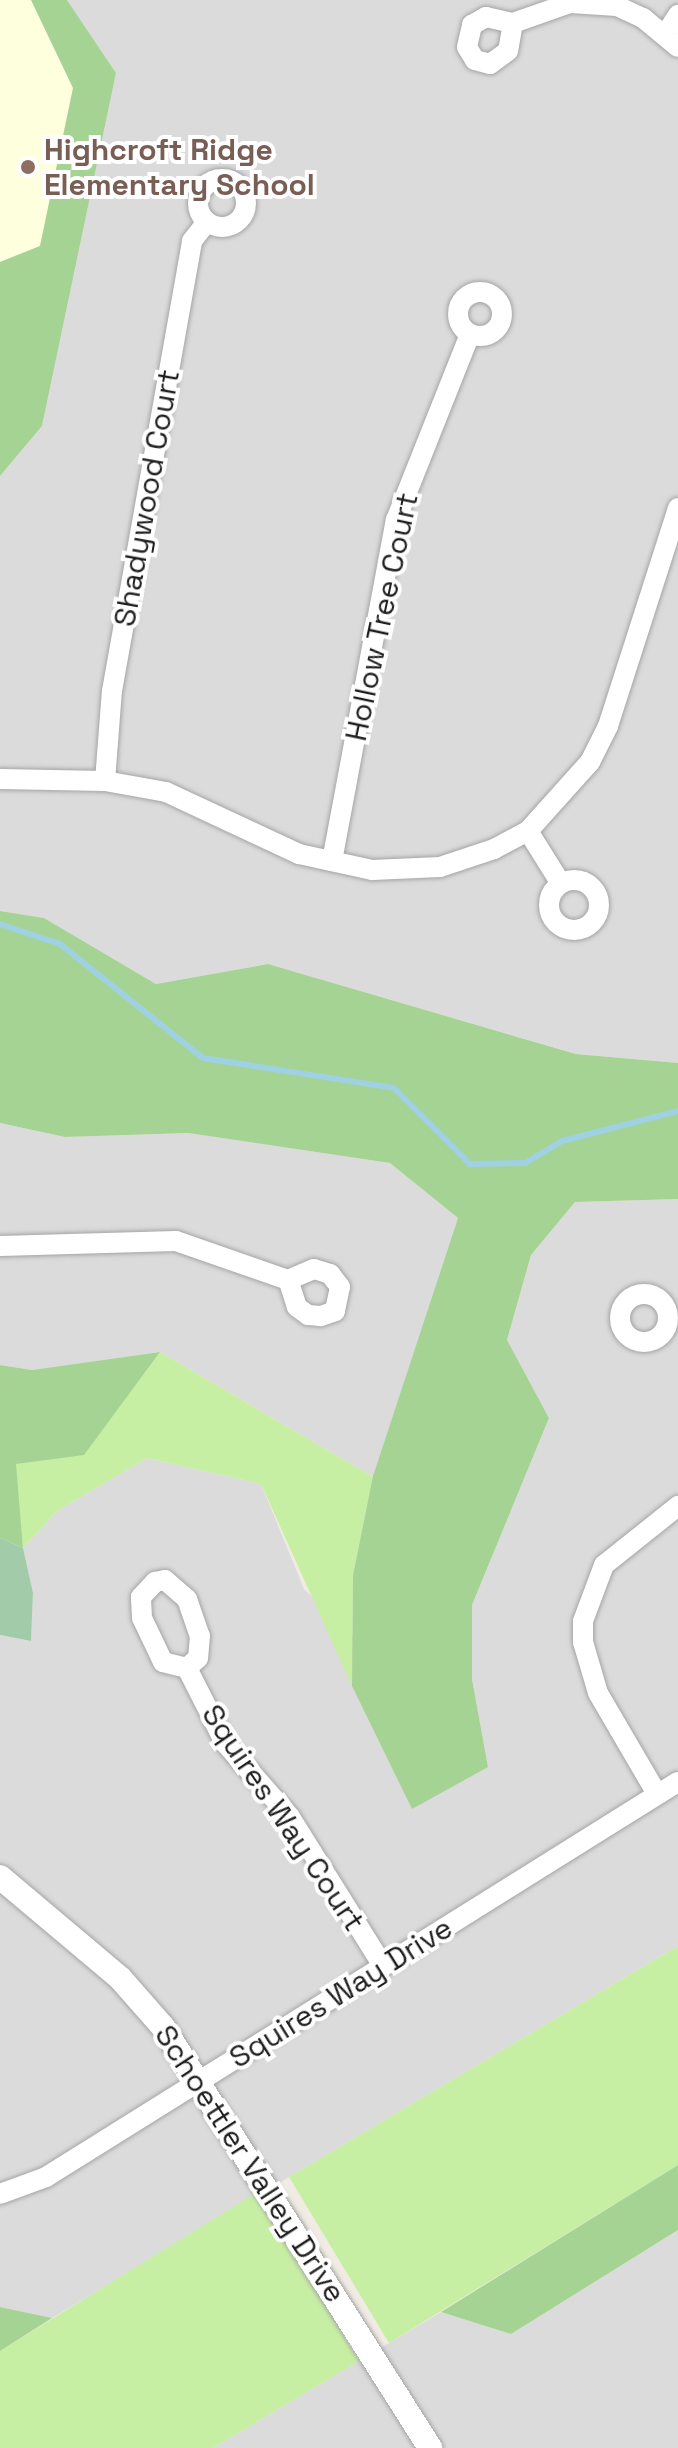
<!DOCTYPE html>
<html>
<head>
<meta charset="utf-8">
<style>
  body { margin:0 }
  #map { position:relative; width:678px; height:2448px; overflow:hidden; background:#f0ece3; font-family:"Space Grotesk",sans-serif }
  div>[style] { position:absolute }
  .residential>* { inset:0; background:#dcdbdb }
  .education>* { inset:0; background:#feffdd }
  .grass>* { inset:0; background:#c7efa4 }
  .forest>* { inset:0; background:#a5d393 }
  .cemetery>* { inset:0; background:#a2cba9 }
  .stream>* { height:6px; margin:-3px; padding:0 3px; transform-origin:3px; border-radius:3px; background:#9fd1e2 }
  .roads { filter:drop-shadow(0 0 2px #a5a5a5) drop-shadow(0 0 2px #a5a5a5) }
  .minor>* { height:20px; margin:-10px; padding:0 10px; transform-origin:10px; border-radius:10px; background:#fff }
  .minor>.ring { margin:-10px; padding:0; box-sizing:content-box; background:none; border:20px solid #fff; border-radius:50% }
  .tertiary>* { height:24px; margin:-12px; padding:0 12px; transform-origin:12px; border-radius:12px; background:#fff }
  .dots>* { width:22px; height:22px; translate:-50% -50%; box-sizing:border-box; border:4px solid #fff; border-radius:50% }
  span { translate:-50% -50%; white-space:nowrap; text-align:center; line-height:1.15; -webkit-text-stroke:8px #fff; paint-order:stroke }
  .education-label { font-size:30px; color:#785e54; font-weight:700 }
  .left { translate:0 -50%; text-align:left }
  .street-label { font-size:30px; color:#1e1e1e }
</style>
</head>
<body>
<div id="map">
  <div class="residential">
    <div style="clip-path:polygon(67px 0,678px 0,678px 1063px,577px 1054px,268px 964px,156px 984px,44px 918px,0 911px,0 476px,42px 426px,116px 73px)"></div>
    <div style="clip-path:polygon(0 1123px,65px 1137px,188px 1133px,390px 1163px,458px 1218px,373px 1477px,160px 1352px,32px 1370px,0 1365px)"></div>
    <div style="clip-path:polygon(678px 1199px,678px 1946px,52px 2318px,0 2307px,0 1635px,31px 1641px,33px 1593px,23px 1548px,57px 1511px,147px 1458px,261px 1484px,304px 1589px,488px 1767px,472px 1679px,472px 1605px,549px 1418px,507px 1340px,531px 1255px,575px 1202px)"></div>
    <div style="clip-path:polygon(678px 2230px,678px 2448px,213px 2448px,441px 2312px,511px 2334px)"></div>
  </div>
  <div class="education">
    <div style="clip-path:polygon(0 0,31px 0,73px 88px,40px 246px,0 262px)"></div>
  </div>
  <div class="grass">
    <div style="clip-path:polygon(160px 1352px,373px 1477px,353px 1575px,352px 1686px,261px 1484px,147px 1458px,57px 1511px,23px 1548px,15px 1464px,84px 1454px)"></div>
    <div style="clip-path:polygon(678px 1946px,678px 2165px,389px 2343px,289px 2177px)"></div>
    <div style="clip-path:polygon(259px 2191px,359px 2361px,213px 2448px,0 2448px,0 2351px)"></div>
  </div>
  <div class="forest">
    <div style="clip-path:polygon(31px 0,67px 0,116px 73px,42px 426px,0 476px,0 262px,40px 246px,73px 88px)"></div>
    <div style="clip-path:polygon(0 911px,44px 918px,156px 984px,268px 964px,576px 1054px,678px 1063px,678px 1199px,575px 1202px,531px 1255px,507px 1340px,549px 1418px,472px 1605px,472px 1679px,488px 1767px,412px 1809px,352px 1686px,353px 1575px,373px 1476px,458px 1218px,390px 1163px,188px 1133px,65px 1137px,0 1123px)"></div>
    <div style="clip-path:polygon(160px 1352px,84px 1455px,16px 1464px,23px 1548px,0 1538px,0 1365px,32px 1370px)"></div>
    <div style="clip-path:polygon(678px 2165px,678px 2230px,511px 2334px,441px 2312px)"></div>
    <div style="clip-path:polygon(0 2307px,52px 2318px,0 2351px)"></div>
  </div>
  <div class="cemetery">
    <div style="clip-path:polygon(0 1538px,23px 1548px,33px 1593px,31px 1641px,0 1635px)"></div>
  </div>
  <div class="stream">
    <div style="left:0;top:924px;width:63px;rotate:18.4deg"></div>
    <div style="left:60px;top:944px;width:183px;rotate:38.6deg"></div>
    <div style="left:203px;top:1058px;width:193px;rotate:8.9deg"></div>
    <div style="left:394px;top:1088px;width:107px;rotate:45deg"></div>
    <div style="left:470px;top:1164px;width:55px;rotate:-1deg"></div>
    <div style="left:525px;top:1163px;width:43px;rotate:-30.7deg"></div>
    <div style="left:562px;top:1141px;width:120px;rotate:-14.5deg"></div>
  </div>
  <div class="roads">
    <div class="minor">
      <div style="left:486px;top:17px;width:28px;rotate:13deg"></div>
      <div style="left:513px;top:23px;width:28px;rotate:100deg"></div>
      <div style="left:508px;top:51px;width:22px;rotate:144deg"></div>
      <div style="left:490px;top:64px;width:16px;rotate:-165deg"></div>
      <div style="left:475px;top:60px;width:15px;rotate:-122deg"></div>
      <div style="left:467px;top:47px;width:23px;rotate:-77deg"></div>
      <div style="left:472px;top:25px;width:16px;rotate:-30deg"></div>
      <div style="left:513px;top:23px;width:60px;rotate:-19.3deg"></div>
      <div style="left:570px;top:3px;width:47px;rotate:3.7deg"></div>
      <div style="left:617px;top:6px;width:29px;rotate:25deg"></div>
      <div style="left:643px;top:18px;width:45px;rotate:39.6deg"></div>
      <div style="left:665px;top:35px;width:24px;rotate:-57deg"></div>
      <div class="ring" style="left:198px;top:179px;width:28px;height:28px"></div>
      <div class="ring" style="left:458px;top:292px;width:24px;height:24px"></div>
      <div style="left:0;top:779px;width:105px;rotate:1.1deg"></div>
      <div style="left:105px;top:781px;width:62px;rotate:10.2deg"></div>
      <div style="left:166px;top:792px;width:147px;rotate:25deg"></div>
      <div style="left:299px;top:854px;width:75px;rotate:12.4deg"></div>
      <div style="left:372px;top:870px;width:68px;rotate:-2.5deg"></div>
      <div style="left:440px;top:867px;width:57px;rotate:-18.4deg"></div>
      <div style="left:494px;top:849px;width:38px;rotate:-28deg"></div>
      <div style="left:528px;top:831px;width:93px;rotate:-48.1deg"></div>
      <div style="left:590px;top:762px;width:40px;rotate:-63.4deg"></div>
      <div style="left:608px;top:726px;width:229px;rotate:-72.2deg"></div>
      <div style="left:105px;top:781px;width:90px;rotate:-85.6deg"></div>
      <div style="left:112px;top:691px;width:457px;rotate:-79.9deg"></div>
      <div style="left:192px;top:241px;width:24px;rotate:-52deg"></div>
      <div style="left:528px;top:831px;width:60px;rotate:57.9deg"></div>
      <div style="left:332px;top:861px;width:347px;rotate:-79.4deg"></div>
      <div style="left:396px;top:520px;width:200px;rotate:-68.3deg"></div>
      <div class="ring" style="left:549px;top:880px;width:30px;height:30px"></div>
      <div style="left:0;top:1246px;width:176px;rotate:-1.6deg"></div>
      <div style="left:176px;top:1241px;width:119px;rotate:19.2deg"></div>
      <div style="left:314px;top:1269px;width:17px;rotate:17deg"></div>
      <div style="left:330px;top:1274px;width:16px;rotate:52deg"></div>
      <div style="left:340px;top:1287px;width:25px;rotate:102deg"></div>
      <div style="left:335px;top:1311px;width:15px;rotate:160deg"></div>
      <div style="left:321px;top:1316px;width:13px;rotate:-176deg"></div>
      <div style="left:308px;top:1315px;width:14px;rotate:-144deg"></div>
      <div style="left:297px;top:1307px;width:28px;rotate:-108deg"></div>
      <div style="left:288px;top:1280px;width:28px;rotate:-23deg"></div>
      <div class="ring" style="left:620px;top:1294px;width:28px;height:28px"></div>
      <div style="left:165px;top:1580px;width:29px;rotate:41deg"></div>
      <div style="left:187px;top:1599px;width:39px;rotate:71deg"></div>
      <div style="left:200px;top:1636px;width:22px;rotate:95deg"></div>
      <div style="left:198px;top:1658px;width:15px;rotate:138deg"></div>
      <div style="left:187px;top:1668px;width:25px;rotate:-166deg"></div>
      <div style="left:163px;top:1662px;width:49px;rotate:-115.5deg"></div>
      <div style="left:142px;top:1618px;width:21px;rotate:-93deg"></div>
      <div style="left:141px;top:1597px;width:21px;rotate:-47deg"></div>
      <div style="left:155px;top:1582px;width:10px;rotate:-11deg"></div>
      <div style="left:187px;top:1668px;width:84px;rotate:63.1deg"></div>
      <div style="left:225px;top:1743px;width:98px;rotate:48.7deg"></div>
      <div style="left:290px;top:1817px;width:176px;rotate:58deg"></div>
      <div style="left:657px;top:1794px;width:117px;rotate:-120.3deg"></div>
      <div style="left:598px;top:1693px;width:53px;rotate:-106.4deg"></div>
      <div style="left:583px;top:1642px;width:21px;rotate:-90deg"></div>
      <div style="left:583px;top:1621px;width:60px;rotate:-69.4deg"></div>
      <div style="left:604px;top:1565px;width:95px;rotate:-38.6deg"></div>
      <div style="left:0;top:2194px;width:49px;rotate:-20.3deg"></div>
      <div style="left:46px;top:2177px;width:745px;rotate:-32.01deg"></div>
    </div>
    <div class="tertiary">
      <div style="left:0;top:1877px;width:157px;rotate:40.1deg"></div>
      <div style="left:120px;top:1978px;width:65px;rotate:48.7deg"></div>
      <div style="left:163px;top:2027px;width:499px;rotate:57.6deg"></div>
    </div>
  </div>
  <div class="dots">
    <div style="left:28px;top:167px;background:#8d6e63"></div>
  </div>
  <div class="education-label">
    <span class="left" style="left:44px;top:167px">Highcroft Ridge<br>Elementary School</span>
  </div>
  <div class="street-label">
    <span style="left:147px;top:498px;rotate:-80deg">Shadywood Court</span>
    <span style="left:382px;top:617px;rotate:-78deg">Hollow Tree Court</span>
    <span style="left:283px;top:1818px;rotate:56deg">Squires Way Court</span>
    <span style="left:341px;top:1993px;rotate:-32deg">Squires Way Drive</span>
    <span style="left:250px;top:2164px;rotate:57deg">Schoettler Valley Drive</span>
  </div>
</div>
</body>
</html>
